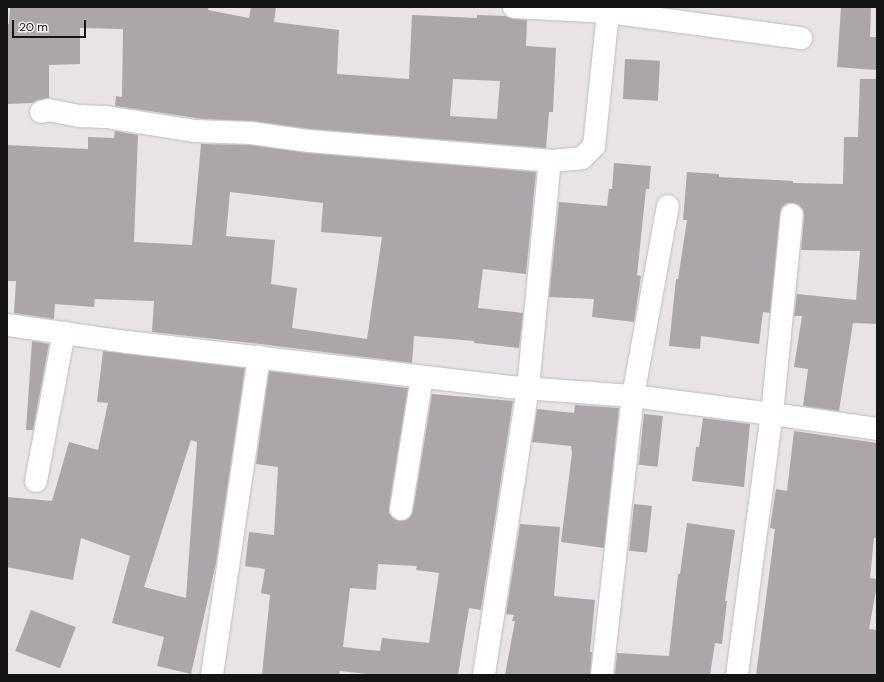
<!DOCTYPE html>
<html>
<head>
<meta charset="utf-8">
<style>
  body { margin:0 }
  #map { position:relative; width:884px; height:682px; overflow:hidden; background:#e7e3e7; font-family:"DM Sans",sans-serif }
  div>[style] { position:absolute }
  .building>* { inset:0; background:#aaa6aa; transform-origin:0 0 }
  .roads { filter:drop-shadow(0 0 1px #bebabe) drop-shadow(0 0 1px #bebabe) }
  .minor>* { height:22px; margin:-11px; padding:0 11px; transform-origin:11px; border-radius:11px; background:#fff }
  span { translate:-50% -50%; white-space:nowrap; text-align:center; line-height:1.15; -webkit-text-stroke:3px #f4f0f4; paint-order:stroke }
  .frame { position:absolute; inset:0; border:8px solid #161516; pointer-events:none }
  .scale { position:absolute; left:12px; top:20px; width:74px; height:18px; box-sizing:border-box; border:2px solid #161516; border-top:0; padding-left:5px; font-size:12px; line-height:14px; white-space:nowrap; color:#161516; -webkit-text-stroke:3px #f4f0f4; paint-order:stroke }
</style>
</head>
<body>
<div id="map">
  <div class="building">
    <div style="clip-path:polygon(evenodd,10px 7px,209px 7px,208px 10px,249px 18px,251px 7px,276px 7px,274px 22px,339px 30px,337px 74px,409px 79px,412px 15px,477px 18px,477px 15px,505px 16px,513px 19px,527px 20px,526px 46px,556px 48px,553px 112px,549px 112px,546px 148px,310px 129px,252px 121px,203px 119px,115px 106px,116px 96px,122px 97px,123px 29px,80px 28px,80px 64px,49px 65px,49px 98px,38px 100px,32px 103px,7px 104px,7px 24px,9px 24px,10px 7px,453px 79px,500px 81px,497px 119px,450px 116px,453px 79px)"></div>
    <div style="clip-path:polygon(841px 7px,871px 7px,870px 37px,877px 37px,876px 70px,837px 67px)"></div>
    <div style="left:625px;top:59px;width:35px;height:40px;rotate:3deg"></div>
    <div style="clip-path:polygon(860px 79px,877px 79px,877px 324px,853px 323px,839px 411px,803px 406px,808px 369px,794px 367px,802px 316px,794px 316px,797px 294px,856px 300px,860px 251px,801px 250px,804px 216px,803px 210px,799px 205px,793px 203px,787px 203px,782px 207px,780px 213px,770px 313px,763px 312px,759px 344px,701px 336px,700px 349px,669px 346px,676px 279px,678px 279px,687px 220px,683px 220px,687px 172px,719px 174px,719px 177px,793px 181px,793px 183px,843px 184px,844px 137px,858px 137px)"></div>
    <div style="clip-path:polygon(evenodd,115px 131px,138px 135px,134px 242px,192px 245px,201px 144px,250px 145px,308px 153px,536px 172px,526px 274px,483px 269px,478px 308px,523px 313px,519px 348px,474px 343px,474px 341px,414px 336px,412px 363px,260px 344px,152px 332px,154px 301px,95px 299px,94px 307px,55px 304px,54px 319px,14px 313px,16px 281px,7px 281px,7px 145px,88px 149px,88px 137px,114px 138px,115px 131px,230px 192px,323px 203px,321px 232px,382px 237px,367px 339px,292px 328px,297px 288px,271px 284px,275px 240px,226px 236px,230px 192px)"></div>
    <div style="clip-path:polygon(614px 163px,651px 166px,649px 189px,646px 189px,637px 275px,641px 276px,634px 322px,592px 317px,594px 299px,549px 297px,559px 202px,607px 206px,609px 189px,612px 189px)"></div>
    <div style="clip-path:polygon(32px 341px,49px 344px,33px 430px,26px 430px)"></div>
    <div style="clip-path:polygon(evenodd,103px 351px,245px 368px,216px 563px,191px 674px,157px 666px,164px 637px,112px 623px,130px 556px,81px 538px,73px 580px,7px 567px,7px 497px,52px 501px,69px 442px,98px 450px,108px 403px,97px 402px,103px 351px,191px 440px,197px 442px,186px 598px,144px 587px,191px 440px)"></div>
    <div style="clip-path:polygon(evenodd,269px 371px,408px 388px,389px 507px,389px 513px,393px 518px,399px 521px,406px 520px,410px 517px,413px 511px,432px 394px,513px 401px,481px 610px,469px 608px,458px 675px,377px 675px,340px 671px,339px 675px,262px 675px,270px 595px,261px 593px,265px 569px,245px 566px,249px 532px,274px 535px,278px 467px,256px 464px,269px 371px,378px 564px,417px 566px,416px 570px,439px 573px,429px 643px,382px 638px,380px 651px,343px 647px,350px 588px,376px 590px,378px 564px)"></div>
    <div style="clip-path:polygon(575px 405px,619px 408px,604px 548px,561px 542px,572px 453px,571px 446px,532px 442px,537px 409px,574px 413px)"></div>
    <div style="left:644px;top:414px;width:19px;height:51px;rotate:6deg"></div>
    <div style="clip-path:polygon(703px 418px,750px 424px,744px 487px,692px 481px,696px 447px,699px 447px)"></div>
    <div style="clip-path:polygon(794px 431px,877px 443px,877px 538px,874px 538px,870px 578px,877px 579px,877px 585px,869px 629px,877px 630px,877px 675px,756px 675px,775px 529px,770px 528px,776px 489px,787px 491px)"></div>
    <div style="left:634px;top:504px;width:18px;height:47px;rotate:6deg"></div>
    <div style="clip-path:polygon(687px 523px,735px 530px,725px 601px,727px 601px,722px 644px,715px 643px,710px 675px,615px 675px,617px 653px,669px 656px,678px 574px,680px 574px)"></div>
    <div style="clip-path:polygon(520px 524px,560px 527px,554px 596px,595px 600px,590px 652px,592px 652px,590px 675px,505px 675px,515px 621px,512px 621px,514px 615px,506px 614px)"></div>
    <div style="left:31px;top:610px;width:48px;height:44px;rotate:21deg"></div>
  </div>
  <div class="roads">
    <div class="minor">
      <div style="left:514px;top:7px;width:94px;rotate:3deg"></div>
      <div style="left:608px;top:12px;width:195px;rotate:7.7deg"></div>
      <div style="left:41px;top:112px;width:7px;rotate:-16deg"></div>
      <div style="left:48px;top:110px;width:33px;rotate:11deg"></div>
      <div style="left:80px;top:116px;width:26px;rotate:2deg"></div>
      <div style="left:106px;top:117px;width:89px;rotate:9deg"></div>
      <div style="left:194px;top:131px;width:57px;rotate:2deg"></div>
      <div style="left:251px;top:133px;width:59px;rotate:7.9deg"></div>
      <div style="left:309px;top:141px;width:242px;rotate:4.7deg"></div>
      <div style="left:550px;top:161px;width:32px;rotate:-5deg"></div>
      <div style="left:582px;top:158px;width:17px;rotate:-45deg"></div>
      <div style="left:594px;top:146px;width:135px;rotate:-84deg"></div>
      <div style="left:7px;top:325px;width:121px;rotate:8.1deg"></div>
      <div style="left:127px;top:342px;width:386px;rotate:6.7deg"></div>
      <div style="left:510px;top:387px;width:123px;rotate:4.2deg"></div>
      <div style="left:633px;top:396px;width:140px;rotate:7.4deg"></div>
      <div style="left:772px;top:414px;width:106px;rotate:8.1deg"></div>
      <div style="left:36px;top:481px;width:151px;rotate:-79.3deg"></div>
      <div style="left:401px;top:509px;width:134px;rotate:-81deg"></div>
      <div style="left:212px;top:675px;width:322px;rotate:-81.6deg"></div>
      <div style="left:484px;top:675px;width:290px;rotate:-81.3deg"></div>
      <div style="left:528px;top:388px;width:228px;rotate:-84.5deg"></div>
      <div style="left:602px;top:675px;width:281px;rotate:-83.7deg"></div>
      <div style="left:633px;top:396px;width:193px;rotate:-79.6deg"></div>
      <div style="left:737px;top:675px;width:263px;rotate:-82.4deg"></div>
      <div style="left:772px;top:414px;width:200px;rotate:-84.3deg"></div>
    </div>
  </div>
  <div class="frame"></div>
  <div class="scale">20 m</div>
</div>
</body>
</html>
